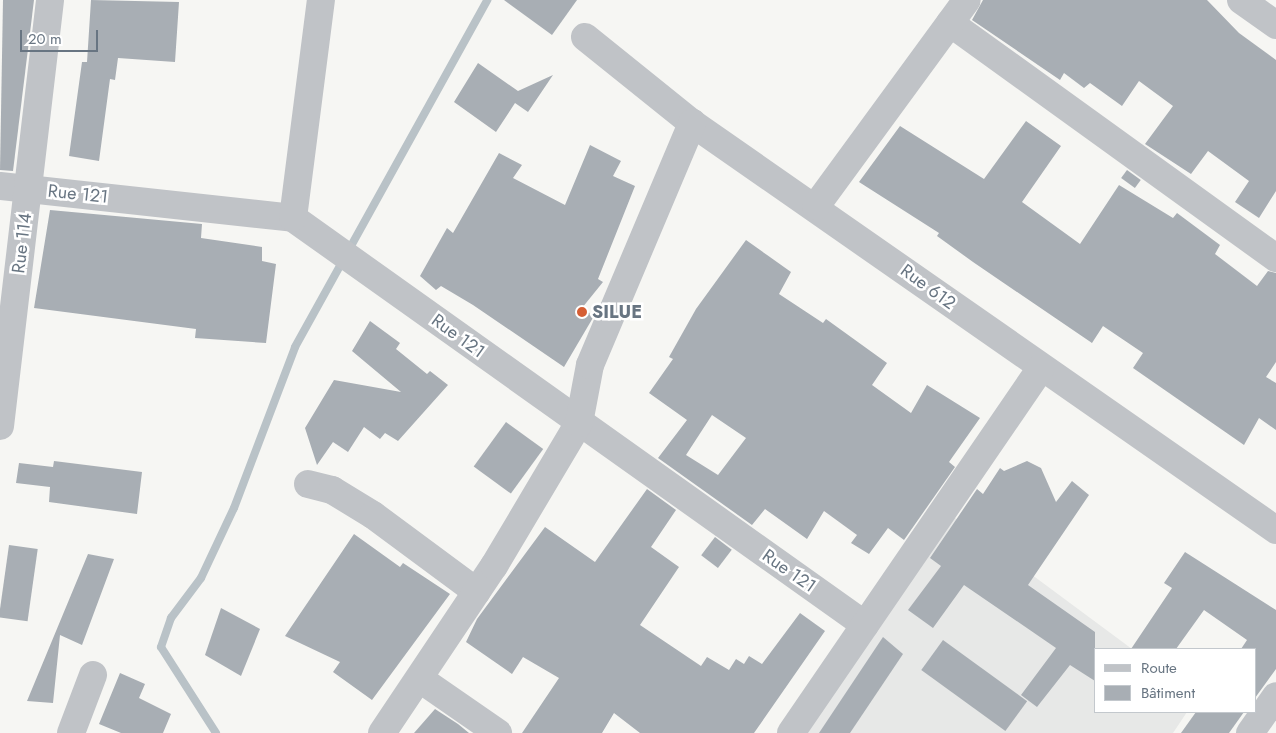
<!DOCTYPE html>
<html>
<head>
<meta charset="utf-8">
<style>
  body { margin:0 }
  #map { position:relative; width:1276px; height:733px; overflow:hidden; background:#f6f6f3; font-family:Jost,sans-serif }
  div>[style] { position:absolute }
  .built>* { inset:0; background:#e7e8e7 }
  .stream>* { height:8px; margin:-4px; padding:0 4px; transform-origin:4px; border-radius:4px; background:#b9c2c7 }
  .building>* { inset:0; background:#a8aeb4; transform-origin:0 0 }
  .street>* { height:28px; margin:-14px; padding:0 14px; transform-origin:14px; border-radius:14px; background:#c0c3c7 }
  .dots>* { width:14px; height:14px; translate:-50% -50%; box-sizing:border-box; border:2px solid #fff; border-radius:50% }
  span { translate:-50% -50%; white-space:nowrap; text-align:center; line-height:1.15; -webkit-text-stroke:5px #fff; paint-order:stroke }
  .street-label { font-size:18px; color:#687582 }
  .poi-label { font-size:18px; color:#687582; font-weight:700 }
  .left { translate:0 -50%; text-align:left }
  .legend { position:absolute; left:1094px; top:648px; width:162px; height:65px; box-sizing:border-box; background:#fff; border:1px solid #c3c8cd; margin:0; padding:6px 9px; list-style:none; font-size:15px; color:#687582 }
  .legend li { display:flex; align-items:center; gap:10px; height:25px }
  .legend b { width:25px; border:1px solid #c3c8cd }
  .scale { position:absolute; left:20px; top:30px; width:78px; height:22px; box-sizing:border-box; border:2px solid #687582; border-top:0; padding-left:6px; font-size:15px; line-height:18px; white-space:nowrap; color:#687582; -webkit-text-stroke:4px #fff; paint-order:stroke }
</style>
</head>
<body>
<div id="map">
  <div class="built">
    <div style="clip-path:polygon(951px 515px,1132px 649px,1095px 649px,1095px 712px,1187px 712px,1173px 733px,805px 733px)"></div>
  </div>
  <div class="stream">
    <div style="left:216px;top:733px;width:102px;rotate:-122.6deg"></div>
    <div style="left:161px;top:647px;width:31px;rotate:-71deg"></div>
    <div style="left:171px;top:618px;width:50px;rotate:-53.1deg"></div>
    <div style="left:201px;top:578px;width:77px;rotate:-64.8deg"></div>
    <div style="left:234px;top:508px;width:172px;rotate:-69.2deg"></div>
    <div style="left:295px;top:347px;width:397px;rotate:-61deg"></div>
  </div>
  <div class="building">
    <div style="clip-path:polygon(3px 0,34px 0,13px 171px,0 170px)"></div>
    <div style="clip-path:polygon(91px 0,179px 2px,175px 62px,118px 58px,115px 80px,110px 79px,99px 161px,69px 156px,82px 62px,87px 62px)"></div>
    <div style="clip-path:polygon(504px 0,577px 0,552px 35px)"></div>
    <div style="clip-path:polygon(983px 0,1207px 0,1239px 33px,1276px 60px,1276px 191px,1259px 218px,1235px 202px,1249px 181px,1208px 151px,1191px 174px,1145px 144px,1173px 106px,1139px 81px,1122px 106px,1090px 83px,1084px 88px,1064px 73px,1060px 80px,972px 20px)"></div>
    <div style="clip-path:polygon(478px 63px,518px 91px,553px 75px,528px 112px,515px 103px,496px 132px,454px 102px)"></div>
    <div style="clip-path:polygon(1026px 121px,1061px 146px,1022px 202px,1080px 244px,1119px 185px,1173px 218px,1177px 213px,1220px 245px,1215px 254px,1257px 286px,1268px 271px,1276px 273px,1276px 362px,1266px 377px,1276px 383px,1276px 430px,1259px 418px,1244px 445px,1133px 368px,1143px 353px,1103px 326px,1092px 343px,973px 262px,937px 236px,939px 233px,859px 182px,900px 126px,984px 179px)"></div>
    <div style="clip-path:polygon(590px 145px,621px 161px,613px 176px,635px 186px,598px 279px,603px 282px,582px 308px,594px 316px,564px 367px,473px 305px,441px 286px,436px 290px,420px 276px,447px 228px,453px 233px,499px 153px,522px 165px,513px 178px,565px 205px)"></div>
    <div style="left:1127px;top:170px;width:17px;height:10px;rotate:36deg"></div>
    <div style="clip-path:polygon(50px 210px,202px 224px,201px 238px,262px 247px,262px 261px,276px 264px,266px 343px,195px 338px,196px 329px,34px 308px)"></div>
    <div style="clip-path:polygon(evenodd,746px 240px,791px 272px,779px 294px,823px 323px,826px 319px,887px 363px,872px 385px,911px 413px,927px 385px,980px 418px,949px 462px,955px 467px,904px 540px,888px 528px,869px 554px,851px 543px,857px 535px,824px 511px,807px 539px,765px 509px,752px 525px,658px 458px,687px 420px,649px 393px,673px 359px,669px 357px,696px 309px,746px 240px,712px 415px,746px 438px,718px 475px,686px 455px,712px 415px)"></div>
    <div style="clip-path:polygon(370px 321px,400px 343px,396px 349px,427px 374px,430px 371px,448px 385px,398px 441px,385px 433px,380px 439px,364px 427px,348px 452px,333px 442px,317px 465px,305px 428px,334px 380px,401px 392px,352px 351px)"></div>
    <div style="left:506px;top:422px;width:46px;height:55px;rotate:36deg"></div>
    <div style="clip-path:polygon(54px 461px,142px 472px,137px 514px,49px 502px,50px 487px,16px 483px,19px 463px,53px 467px)"></div>
    <div style="clip-path:polygon(1027px 461px,1041px 468px,1056px 502px,1072px 481px,1089px 495px,1028px 585px,1095px 632px,1095px 681px,1070px 665px,1037px 707px,1021px 695px,1056px 648px,964px 585px,933px 628px,908px 610px,941px 566px,930px 558px,977px 489px,983px 494px,1000px 468px,1004px 471px)"></div>
    <div style="clip-path:polygon(647px 489px,676px 510px,651px 547px,679px 567px,640px 625px,701px 666px,707px 657px,729px 670px,736px 659px,744px 664px,749px 656px,762px 664px,800px 613px,825px 631px,754px 733px,640px 733px,614px 713px,602px 733px,522px 733px,559px 678px,523px 657px,512px 674px,466px 642px,477px 619px,545px 527px,595px 562px)"></div>
    <div style="clip-path:polygon(354px 534px,400px 567px,403px 563px,450px 594px,372px 700px,333px 672px,340px 662px,285px 636px)"></div>
    <div style="left:715px;top:537px;width:21px;height:23px;rotate:37deg"></div>
    <div style="left:9px;top:545px;width:29px;height:73px;rotate:8deg"></div>
    <div style="clip-path:polygon(1185px 552px,1276px 610px,1276px 669px,1255px 698px,1255px 649px,1241px 649px,1247px 640px,1204px 610px,1176px 649px,1131px 649px,1172px 588px,1164px 583px)"></div>
    <div style="clip-path:polygon(88px 554px,114px 559px,82px 645px,60px 635px,53px 703px,27px 701px)"></div>
    <div style="clip-path:polygon(221px 608px,260px 629px,241px 676px,205px 655px)"></div>
    <div style="clip-path:polygon(883px 637px,903px 654px,850px 733px,819px 733px)"></div>
    <div style="left:943px;top:640px;width:104px;height:37px;rotate:36deg"></div>
    <div style="clip-path:polygon(120px 673px,145px 684px,139px 698px,171px 714px,163px 733px,121px 733px,99px 724px)"></div>
    <div style="clip-path:polygon(435px 709px,458px 724px,469px 733px,414px 733px)"></div>
    <div style="clip-path:polygon(1196px 712px,1244px 712px,1229px 733px,1181px 733px)"></div>
  </div>
  <div class="street">
    <div style="left:1241px;top:0;width:43px;rotate:35.5deg"></div>
    <div style="left:950px;top:23px;width:402px;rotate:35.8deg"></div>
    <div style="left:585px;top:37px;width:137px;rotate:38.8deg"></div>
    <div style="left:692px;top:123px;width:712px;rotate:34.87deg"></div>
    <div style="left:0;top:186px;width:295px;rotate:6.2deg"></div>
    <div style="left:293px;top:218px;width:702px;rotate:35.43deg"></div>
    <div style="left:816px;top:206px;width:255px;rotate:-53.8deg"></div>
    <div style="left:293px;top:218px;width:220px;rotate:-82.7deg"></div>
    <div style="left:0;top:426px;width:429px;rotate:-83.3deg"></div>
    <div style="left:308px;top:484px;width:25px;rotate:14deg"></div>
    <div style="left:332px;top:490px;width:48px;rotate:31.4deg"></div>
    <div style="left:373px;top:515px;width:129px;rotate:36.5deg"></div>
    <div style="left:420px;top:679px;width:95px;rotate:34.7deg"></div>
    <div style="left:71px;top:733px;width:62px;rotate:-69.2deg"></div>
    <div style="left:382px;top:733px;width:201px;rotate:-56.2deg"></div>
    <div style="left:494px;top:566px;width:166px;rotate:-59.3deg"></div>
    <div style="left:579px;top:423px;width:59px;rotate:-79.3deg"></div>
    <div style="left:590px;top:365px;width:263px;rotate:-67.1deg"></div>
    <div style="left:791px;top:733px;width:442px;rotate:-55.6deg"></div>
    <div style="left:1250px;top:733px;width:45px;rotate:-54.9deg"></div>
  </div>
  <div class="dots">
    <div style="left:582px;top:312px;background:#d55e34"></div>
  </div>
  <div class="street-label">
    <span style="left:78px;top:194px;rotate:6deg">Rue 121</span>
    <span style="left:22px;top:243px;rotate:-83deg">Rue 114</span>
    <span style="left:928px;top:287px;rotate:36deg">Rue 612</span>
    <span style="left:458px;top:336px;rotate:36deg">Rue 121</span>
    <span style="left:789px;top:571px;rotate:35deg">Rue 121</span>
  </div>
  <div class="poi-label">
    <span class="left" style="left:592px;top:312px">SILUE</span>
  </div>
  <ul class="legend">
  <li><b style="height:6px;background:#c0c3c7"></b>Route</li>
  <li><b style="height:14px;background:#a8aeb4"></b>Bâtiment</li>
  </ul>
  <div class="scale">20 m</div>
</div>
</body>
</html>
